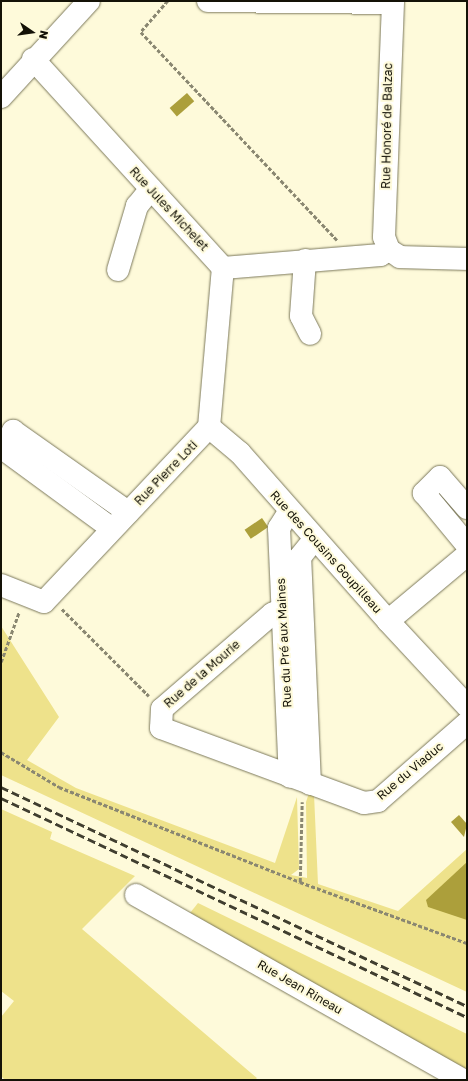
<!DOCTYPE html>
<html>
<head>
<meta charset="utf-8">
<style>
  body { margin:0 }
  #map { position:relative; width:468px; height:1081px; overflow:hidden; background:#fefada; font-family:"Golos Text",sans-serif }
  div>[style] { position:absolute }
  .green>* { inset:0; background:#eee28b }
  .water>* { inset:0; background:#ac9f3b; transform-origin:0 0 }
  .path>* { height:2.5px; margin-top:-1.25px; transform-origin:0; background:repeating-linear-gradient(90deg,#8a8771 0 4px,transparent 0 6px) }
  .roads { filter:drop-shadow(0 0 1px #7c795c) drop-shadow(0 0 1px #7c795c) }
  .minor>* { height:22px; margin:-11px; padding:0 11px; transform-origin:11px; border-radius:11px; background:#fff }
  .rail>* { height:3px; margin-top:-1.5px; transform-origin:0; background:repeating-linear-gradient(90deg,#403e2f 0 8px,transparent 0 12px) }
  span { translate:-50% -50%; white-space:nowrap; text-align:center; line-height:1.15; -webkit-text-stroke:4px #fefada; paint-order:stroke }
  .street-label { font-size:12px; color:#141207 }
  .frame { position:absolute; inset:0; border:2px solid #141207; pointer-events:none }
  .north { position:absolute; left:12px; top:12px; width:40px; height:40px; -webkit-text-stroke:3px #fefada; paint-order:stroke; rotate:103deg; font-size:11px; font-weight:700; line-height:16px; text-align:center; color:#141207 }
  .north::after { content:''; display:block; margin:auto; width:14px; height:18px; background:#141207; clip-path:polygon(50% 0,100% 100%,50% 72%,0 100%) }
</style>
</head>
<body>
<div id="map">
  <div class="green">
    <div style="clip-path:polygon(1px 626px,59px 717px,27px 760px,76px 788px,275px 863px,297px 797px,299px 869px,291px 875px,307px 878px,306px 802px,309px 793px,314px 794px,318px 884px,398px 911px,467px 849px,467px 992px,1px 775px)"></div>
    <div style="clip-path:polygon(1px 809px,52px 832px,50px 839px,135px 876px,82px 929px,257px 1078px,255px 1080px,5px 1080px,1px 1076px,1px 1017px,14px 1001px,1px 991px)"></div>
    <div style="clip-path:polygon(198px 903px,467px 1034px,467px 1077px,190px 913px)"></div>
  </div>
  <div class="water">
    <div style="left:187px;top:93px;width:11px;height:23px;rotate:49deg"></div>
    <div style="left:262px;top:518px;width:11px;height:21px;rotate:56deg"></div>
    <div style="clip-path:polygon(459px 815px,467px 824px,464px 837px,451px 822px)"></div>
    <div style="clip-path:polygon(467px 862px,467px 920px,428px 907px,426px 900px)"></div>
  </div>
  <div class="path">
    <div style="left:168px;top:1px;width:41px;rotate:131.1deg"></div>
    <div style="left:141px;top:32px;width:286px;rotate:46.7deg"></div>
    <div style="left:62px;top:609px;width:123px;rotate:45deg"></div>
    <div style="left:1px;top:662px;width:53px;rotate:-70.2deg"></div>
    <div style="left:1px;top:752px;width:68px;rotate:31.1deg"></div>
    <div style="left:59px;top:787px;width:259px;rotate:21.5deg"></div>
    <div style="left:300px;top:882px;width:178px;rotate:20.1deg"></div>
    <div style="left:300px;top:882px;width:80px;rotate:-88.6deg"></div>
  </div>
  <div class="roads">
    <div class="minor">
      <div style="left:208px;top:1px;width:182px;rotate:0.6deg"></div>
      <div style="left:33px;top:59px;width:282px;rotate:47.7deg"></div>
      <div style="left:1px;top:97px;width:130px;rotate:-47.5deg"></div>
      <div style="left:389px;top:250px;width:14px;rotate:-111deg"></div>
      <div style="left:384px;top:237px;width:236px;rotate:-87.8deg"></div>
      <div style="left:389px;top:250px;width:13px;rotate:32deg"></div>
      <div style="left:400px;top:257px;width:67px;rotate:1.7deg"></div>
      <div style="left:305px;top:260px;width:56px;rotate:94.1deg"></div>
      <div style="left:301px;top:316px;width:20px;rotate:63deg"></div>
      <div style="left:223px;top:268px;width:158px;rotate:-4.7deg"></div>
      <div style="left:380px;top:255px;width:10px;rotate:-29deg"></div>
      <div style="left:118px;top:270px;width:67px;rotate:-73.5deg"></div>
      <div style="left:137px;top:206px;width:22px;rotate:-51deg"></div>
      <div style="left:209px;top:427px;width:40px;rotate:40deg"></div>
      <div style="left:240px;top:453px;width:224px;rotate:48.6deg"></div>
      <div style="left:388px;top:621px;width:103px;rotate:-39.9deg"></div>
      <div style="left:467px;top:508px;width:41px;rotate:-131.1deg"></div>
      <div style="left:440px;top:477px;width:23px;rotate:135deg"></div>
      <div style="left:424px;top:493px;width:67px;rotate:50.4deg"></div>
      <div style="left:289px;top:512px;width:19px;rotate:122deg"></div>
      <div style="left:279px;top:528px;width:249px;rotate:87.5deg"></div>
      <div style="left:111px;top:528px;width:132px;rotate:-143.7deg"></div>
      <div style="left:5px;top:450px;width:21px;rotate:-67deg"></div>
      <div style="left:13px;top:431px;width:141px;rotate:35.2deg"></div>
      <div style="left:1px;top:585px;width:46px;rotate:21.6deg"></div>
      <div style="left:44px;top:602px;width:241px;rotate:-46.7deg"></div>
      <div style="left:209px;top:427px;width:160px;rotate:-85deg"></div>
      <div style="left:283px;top:609px;width:12px;rotate:156deg"></div>
      <div style="left:272px;top:614px;width:145px;rotate:139.2deg"></div>
      <div style="left:162px;top:709px;width:19px;rotate:93deg"></div>
      <div style="left:161px;top:728px;width:216px;rotate:20.3deg"></div>
      <div style="left:364px;top:803px;width:14px;rotate:-8deg"></div>
      <div style="left:378px;top:801px;width:118px;rotate:-41.2deg"></div>
      <div style="left:388px;top:621px;width:116px;rotate:47.1deg"></div>
      <div style="left:310px;top:784px;width:227px;rotate:-92.5deg"></div>
      <div style="left:300px;top:557px;width:22px;rotate:-51deg"></div>
      <div style="left:136px;top:895px;width:376px;rotate:29.5deg"></div>
    </div>
  </div>
  <div class="rail">
    <div style="left:1px;top:787px;width:515px;rotate:25.17deg"></div>
    <div style="left:1px;top:798px;width:515px;rotate:25.17deg"></div>
  </div>
  <div class="street-label">
    <span style="left:387px;top:126px;rotate:-89deg">Rue Honoré de Balzac</span>
    <span style="left:169px;top:209px;rotate:47deg">Rue Jules Michelet</span>
    <span style="left:166px;top:473px;rotate:-46deg">Rue Pierre Loti</span>
    <span style="left:326px;top:552px;rotate:48deg">Rue des Cousins Goupilleau</span>
    <span style="left:284px;top:643px;rotate:-93deg">Rue du Pré aux Maines</span>
    <span style="left:202px;top:674px;rotate:-41deg">Rue de la Mourie</span>
    <span style="left:410px;top:771px;rotate:-40deg">Rue du Viaduc</span>
    <span style="left:300px;top:987px;rotate:30deg">Rue Jean Rineau</span>
  </div>
  <div class="frame"></div>
  <div class="north">N</div>
</div>
</body>
</html>
